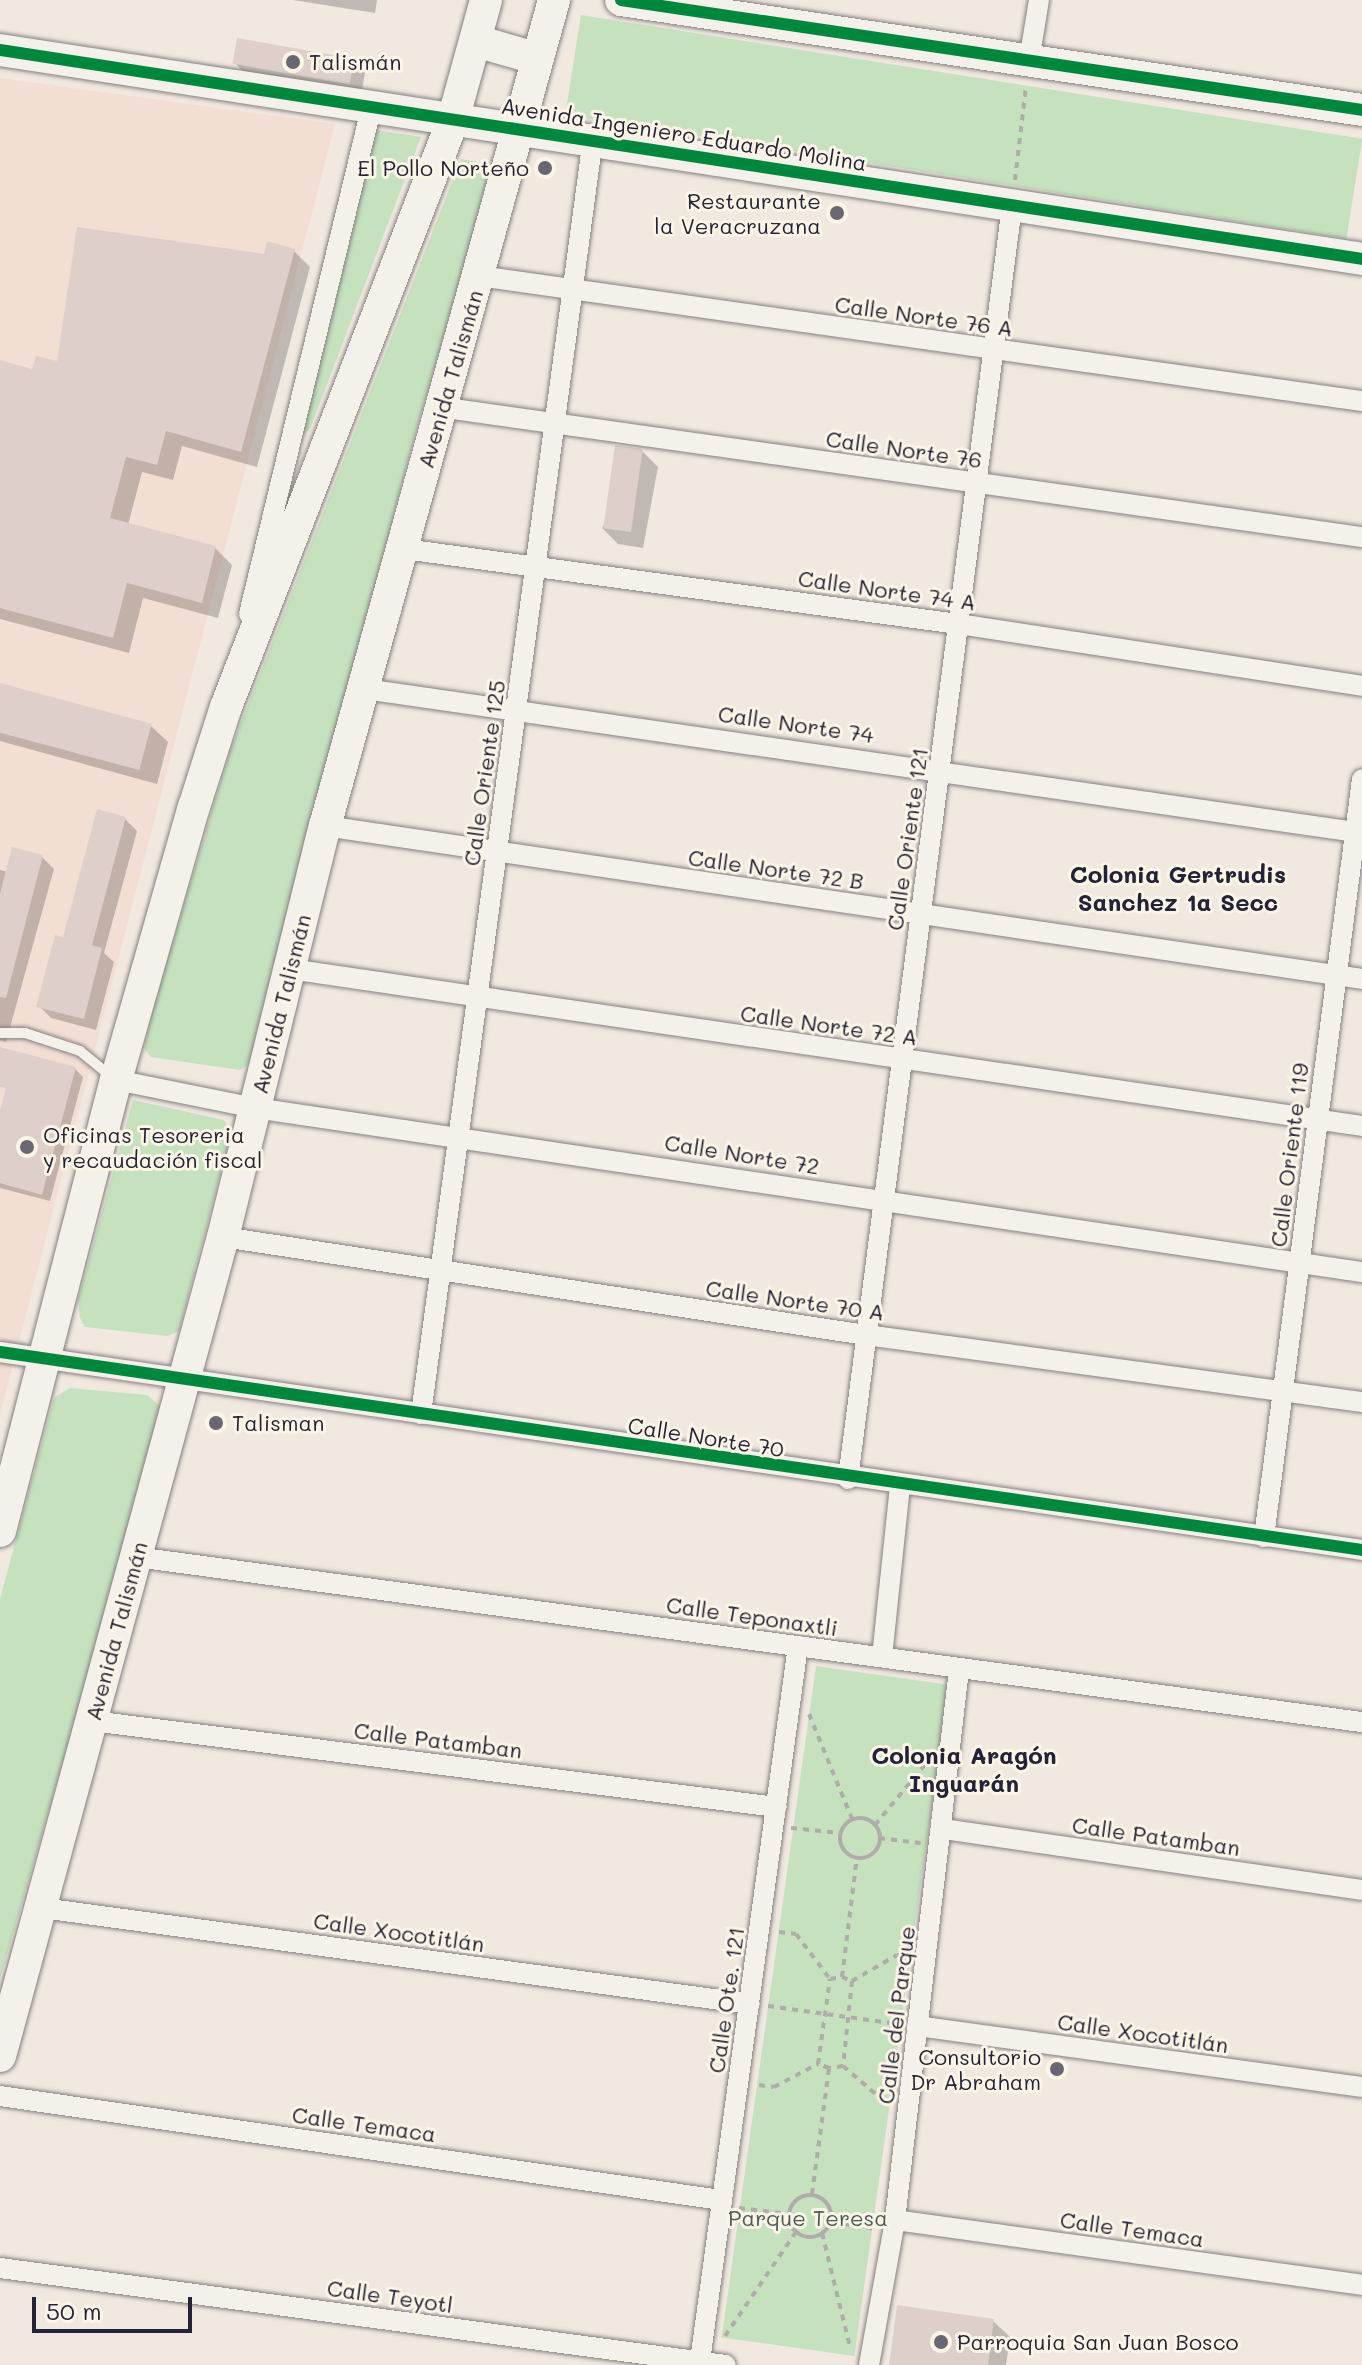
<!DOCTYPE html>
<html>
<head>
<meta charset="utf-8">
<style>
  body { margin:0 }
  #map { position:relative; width:1362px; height:2365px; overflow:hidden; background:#f1e8e0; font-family:Mali,sans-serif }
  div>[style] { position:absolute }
  .built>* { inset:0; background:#f3ded4 }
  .green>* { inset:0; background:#c5e1bd; transform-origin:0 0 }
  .shadow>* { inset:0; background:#0003 }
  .building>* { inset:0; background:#decfca; transform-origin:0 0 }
  .path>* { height:4px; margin-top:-2px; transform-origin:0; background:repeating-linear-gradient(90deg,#b0acab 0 6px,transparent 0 12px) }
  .path>.ring { margin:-2px; padding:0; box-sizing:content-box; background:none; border:4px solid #b0acab; border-radius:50% }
  .roads { filter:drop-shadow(0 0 2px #848081) drop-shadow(0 0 2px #848081) }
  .lane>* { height:10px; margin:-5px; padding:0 5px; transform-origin:5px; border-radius:5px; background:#f4f0ea }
  .street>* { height:20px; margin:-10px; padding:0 10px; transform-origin:10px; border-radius:10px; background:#f4f0ea }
  .primary>* { height:32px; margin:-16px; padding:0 16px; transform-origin:16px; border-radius:16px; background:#f4f0ea }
  .cycleway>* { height:12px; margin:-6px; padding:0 6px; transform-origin:6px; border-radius:6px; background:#00873e }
  .dots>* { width:22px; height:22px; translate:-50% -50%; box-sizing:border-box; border:4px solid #fcf5e5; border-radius:50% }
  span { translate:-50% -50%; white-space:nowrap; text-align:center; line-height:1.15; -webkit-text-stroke:6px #fcf5e5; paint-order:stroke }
  .poi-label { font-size:22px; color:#22223b }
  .left { translate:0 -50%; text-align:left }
  .right { translate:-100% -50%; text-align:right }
  .street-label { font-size:22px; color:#22223b }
  .park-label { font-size:22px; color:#485a5a }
  .neighbourhood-label { font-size:24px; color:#22223b; font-weight:700 }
  .scale { position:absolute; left:32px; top:2297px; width:160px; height:36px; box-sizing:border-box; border:4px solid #22223b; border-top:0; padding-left:10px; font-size:24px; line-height:28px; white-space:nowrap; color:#22223b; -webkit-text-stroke:6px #fcf5e5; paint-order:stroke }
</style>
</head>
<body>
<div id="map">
  <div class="built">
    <div style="clip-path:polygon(0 78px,335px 124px,0 1415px)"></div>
  </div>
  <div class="green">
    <div style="left:581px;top:15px;width:791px;height:101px;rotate:9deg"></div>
    <div style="clip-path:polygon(376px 130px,421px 137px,310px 429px,295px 441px)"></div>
    <div style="clip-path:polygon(461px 159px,495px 165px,414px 437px,253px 1062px,240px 1070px,151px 1057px,144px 1048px,150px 1018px,230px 751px)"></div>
    <div style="clip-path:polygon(133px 1100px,224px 1120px,231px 1133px,179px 1331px,167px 1336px,85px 1327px,80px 1318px,78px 1300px)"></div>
    <div style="clip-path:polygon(70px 1388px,147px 1395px,160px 1406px,159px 1430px,0 1979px,0 1599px,54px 1398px)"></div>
    <div style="left:816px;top:1666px;width:134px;height:678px;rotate:8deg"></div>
  </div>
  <div class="shadow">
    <div style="clip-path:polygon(293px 0,377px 0,375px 13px)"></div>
    <div style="clip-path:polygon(353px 61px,365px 73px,361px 95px,247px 76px,235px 63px)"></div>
    <div style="clip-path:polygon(294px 251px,310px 267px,257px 467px,182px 446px,173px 480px,142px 472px,128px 525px,215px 548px,232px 565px,218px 618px,143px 598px,129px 653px,0 619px,0 362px,34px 371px,59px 364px,265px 257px)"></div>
    <div style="clip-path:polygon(642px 451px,658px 467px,643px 548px,618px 544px,602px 528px)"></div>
    <div style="clip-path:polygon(0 685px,151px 726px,168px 742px,157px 784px,0 741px)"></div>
    <div style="clip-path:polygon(125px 819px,137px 831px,104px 953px,114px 962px,96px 1030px,51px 1018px,39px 1006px,64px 940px)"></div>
    <div style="clip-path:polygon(42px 857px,54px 869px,6px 1042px,0 1040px,0 870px,8px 872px)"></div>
    <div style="clip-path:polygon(75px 1069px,83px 1077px,50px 1201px,0 1188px,0 1119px)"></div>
    <div style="clip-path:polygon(993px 2321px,1010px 2337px,1006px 2365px,891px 2365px)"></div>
  </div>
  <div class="building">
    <div style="left:237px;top:38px;width:119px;height:26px;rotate:10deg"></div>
    <div style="clip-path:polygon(77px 227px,264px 254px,267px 241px,295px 249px,241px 452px,166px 431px,157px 465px,126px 457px,110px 518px,216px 546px,202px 603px,127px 583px,113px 638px,0 608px,0 360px,32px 369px,36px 356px,57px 361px)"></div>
    <div style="left:615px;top:445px;width:28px;height:84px;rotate:8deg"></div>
    <div style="left:0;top:683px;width:157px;height:48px;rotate:15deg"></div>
    <div style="clip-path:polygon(97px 809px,126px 817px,92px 945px,102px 948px,84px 1019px,36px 1007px,55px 935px,63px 937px)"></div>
    <div style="clip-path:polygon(12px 847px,43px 855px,6px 998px,0 997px,0 894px)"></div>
    <div style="clip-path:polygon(0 1047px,76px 1067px,42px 1195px,0 1183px,0 1111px,6px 1088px,0 1087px)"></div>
    <div style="clip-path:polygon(897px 2305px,994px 2319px,988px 2365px,889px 2365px)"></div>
  </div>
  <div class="path">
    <div style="left:1015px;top:180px;width:95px;rotate:-83.3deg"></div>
    <div style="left:809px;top:1714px;width:113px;rotate:67.7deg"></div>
    <div class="ring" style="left:840px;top:1818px;width:36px;height:36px"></div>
    <div style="left:875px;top:1825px;width:82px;rotate:-50.5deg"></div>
    <div style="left:791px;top:1828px;width:49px;rotate:5.8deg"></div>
    <div style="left:879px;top:1838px;width:42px;rotate:6.8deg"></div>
    <div style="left:779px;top:1932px;width:17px;rotate:7deg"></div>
    <div style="left:796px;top:1934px;width:56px;rotate:52.9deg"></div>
    <div style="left:842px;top:1977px;width:11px;rotate:22deg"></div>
    <div style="left:852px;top:1981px;width:85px;rotate:96deg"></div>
    <div style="left:843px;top:2066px;width:14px;rotate:172deg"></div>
    <div style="left:829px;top:2068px;width:12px;rotate:-160deg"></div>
    <div style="left:818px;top:2064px;width:86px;rotate:-82deg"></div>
    <div style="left:830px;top:1979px;width:12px;rotate:-9deg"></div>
    <div style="left:842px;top:1977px;width:121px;rotate:-82.9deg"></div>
    <div style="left:852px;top:1981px;width:52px;rotate:-30deg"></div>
    <div style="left:897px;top:1955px;width:10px;rotate:6deg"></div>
    <div style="left:768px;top:2006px;width:131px;rotate:7.9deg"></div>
    <div style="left:843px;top:2066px;width:48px;rotate:40.7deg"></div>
    <div style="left:879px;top:2097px;width:10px;rotate:6deg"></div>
    <div style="left:759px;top:2085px;width:15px;rotate:8deg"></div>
    <div style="left:774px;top:2087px;width:50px;rotate:-27.6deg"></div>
    <div style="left:812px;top:2194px;width:127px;rotate:-82.3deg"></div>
    <div class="ring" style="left:789px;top:2195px;width:38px;height:38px"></div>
    <div style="left:739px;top:2208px;width:50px;rotate:6.8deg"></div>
    <div style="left:831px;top:2222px;width:46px;rotate:8.8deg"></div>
    <div style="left:822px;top:2233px;width:117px;rotate:76.2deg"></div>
    <div style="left:725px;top:2336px;width:126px;rotate:-55.7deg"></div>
  </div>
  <div class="roads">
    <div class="lane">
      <div style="left:0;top:1033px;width:25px"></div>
      <div style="left:25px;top:1033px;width:58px;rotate:18.1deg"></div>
      <div style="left:80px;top:1051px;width:43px;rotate:39.3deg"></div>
    </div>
    <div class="street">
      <div style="left:1029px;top:61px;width:62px;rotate:-80.7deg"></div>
      <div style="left:479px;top:276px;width:892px;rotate:8.06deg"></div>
      <div style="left:439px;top:407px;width:932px;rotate:8.02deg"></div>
      <div style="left:404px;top:549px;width:559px;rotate:7.71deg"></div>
      <div style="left:958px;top:624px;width:409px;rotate:8.7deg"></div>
      <div style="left:249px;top:614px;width:520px;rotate:-76.42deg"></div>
      <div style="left:365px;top:689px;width:1007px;rotate:8.22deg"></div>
      <div style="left:325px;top:826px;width:1048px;rotate:8.39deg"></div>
      <div style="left:290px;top:969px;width:1083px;rotate:8.33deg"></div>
      <div style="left:116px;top:1080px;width:142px;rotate:11.4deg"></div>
      <div style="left:255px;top:1108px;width:1119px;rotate:8.43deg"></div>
      <div style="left:223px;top:1237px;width:650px;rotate:8.67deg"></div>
      <div style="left:866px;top:1335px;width:501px;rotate:7.69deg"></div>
      <div style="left:0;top:1352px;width:1376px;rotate:8.27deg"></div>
      <div style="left:421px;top:1414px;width:1288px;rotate:-82.32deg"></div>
      <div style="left:848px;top:1479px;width:1284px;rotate:-82.66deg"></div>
      <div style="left:1264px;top:1537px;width:764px;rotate:-82.63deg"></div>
      <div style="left:136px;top:1557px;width:1237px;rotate:7.67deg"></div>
      <div style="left:882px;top:1657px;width:172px;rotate:-84deg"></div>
      <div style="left:92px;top:1721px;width:690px;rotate:7.16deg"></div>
      <div style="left:944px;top:1829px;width:422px;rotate:8.3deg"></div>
      <div style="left:42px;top:1908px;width:714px;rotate:7.72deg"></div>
      <div style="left:917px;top:2026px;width:449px;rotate:7.8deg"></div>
      <div style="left:0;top:2096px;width:728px;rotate:8.21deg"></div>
      <div style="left:895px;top:2220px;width:472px;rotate:7.9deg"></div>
      <div style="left:0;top:2268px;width:732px;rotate:7.61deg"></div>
      <div style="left:700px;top:2361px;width:722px;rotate:-82.2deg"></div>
      <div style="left:869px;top:2365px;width:147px;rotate:-79.8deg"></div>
      <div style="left:895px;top:2220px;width:555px;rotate:-83.37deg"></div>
    </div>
    <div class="primary">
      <div style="left:621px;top:0;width:749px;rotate:8.44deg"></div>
      <div style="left:476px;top:41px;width:61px;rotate:16.1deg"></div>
      <div style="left:0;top:50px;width:1378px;rotate:8.72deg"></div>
      <div style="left:0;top:1531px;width:466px;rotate:-75.6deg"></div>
      <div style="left:116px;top:1080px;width:284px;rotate:-74.1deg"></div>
      <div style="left:194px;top:807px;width:105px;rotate:-72.3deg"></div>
      <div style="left:226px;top:707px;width:629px;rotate:-68.86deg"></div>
      <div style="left:453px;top:120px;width:124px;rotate:-74.6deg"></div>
      <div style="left:0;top:2056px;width:849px;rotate:-74.77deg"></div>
      <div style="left:223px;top:1237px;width:423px;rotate:-76.1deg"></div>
      <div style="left:325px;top:826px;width:857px;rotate:-74.5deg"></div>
    </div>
  </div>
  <div class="cycleway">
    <div style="left:621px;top:0;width:749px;rotate:8.44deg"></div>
    <div style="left:0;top:50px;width:1378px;rotate:8.72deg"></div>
    <div style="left:0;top:1352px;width:1376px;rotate:8.27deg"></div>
  </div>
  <div class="dots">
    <div style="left:293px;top:62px;background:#6a6775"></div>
    <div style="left:545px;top:168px;background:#6a6775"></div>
    <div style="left:837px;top:213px;background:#6a6775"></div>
    <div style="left:27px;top:1147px;background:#6a6775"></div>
    <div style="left:216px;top:1423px;background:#6a6775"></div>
    <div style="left:1057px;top:2069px;background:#6a6775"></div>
    <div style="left:941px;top:2342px;background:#6a6775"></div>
  </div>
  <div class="poi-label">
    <span class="left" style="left:309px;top:62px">Talismán</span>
    <span class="right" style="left:529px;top:168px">El Pollo Norteño</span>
    <span class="right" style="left:821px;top:213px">Restaurante<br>la Veracruzana</span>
    <span class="left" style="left:43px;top:1147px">Oficinas Tesoreria<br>y recaudación fiscal</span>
    <span class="left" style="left:232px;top:1423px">Talisman</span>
    <span class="right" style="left:1041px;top:2069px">Consultorio<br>Dr Abraham</span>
    <span class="left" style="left:957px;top:2342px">Parroquia San Juan Bosco</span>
  </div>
  <div class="street-label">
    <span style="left:684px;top:134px;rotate:9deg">Avenida Ingeniero Eduardo Molina</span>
    <span style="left:924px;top:316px;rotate:8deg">Calle Norte 76 A</span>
    <span style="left:450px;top:379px;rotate:-74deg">Avenida Talismán</span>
    <span style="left:904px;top:449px;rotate:8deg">Calle Norte 76</span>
    <span style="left:887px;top:590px;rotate:8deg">Calle Norte 74 A</span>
    <span style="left:796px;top:724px;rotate:8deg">Calle Norte 74</span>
    <span style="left:484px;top:773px;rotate:-82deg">Calle Oriente 125</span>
    <span style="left:907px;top:839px;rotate:-82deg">Calle Oriente 121</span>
    <span style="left:776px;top:869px;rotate:8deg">Calle Norte 72 B</span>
    <span style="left:281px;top:1004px;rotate:-76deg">Avenida Talismán</span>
    <span style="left:829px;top:1025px;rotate:8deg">Calle Norte 72 A</span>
    <span style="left:742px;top:1154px;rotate:9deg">Calle Norte 72</span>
    <span style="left:1289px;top:1155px;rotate:-83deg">Calle Oriente 119</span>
    <span style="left:795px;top:1300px;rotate:8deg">Calle Norte 70 A</span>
    <span style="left:706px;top:1437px;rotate:9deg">Calle Norte 70</span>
    <span style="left:752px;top:1616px;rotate:8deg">Calle Teponaxtli</span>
    <span style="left:116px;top:1631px;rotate:-75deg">Avenida Talismán</span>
    <span style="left:438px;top:1740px;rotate:7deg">Calle Patamban</span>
    <span style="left:1156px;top:1836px;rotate:8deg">Calle Patamban</span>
    <span style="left:399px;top:1932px;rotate:8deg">Calle Xocotitlán</span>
    <span style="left:726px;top:2000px;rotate:-82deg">Calle Ote. 121</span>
    <span style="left:896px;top:2015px;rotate:-83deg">Calle del Parque</span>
    <span style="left:1143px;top:2033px;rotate:8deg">Calle Xocotitlán</span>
    <span style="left:364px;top:2124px;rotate:8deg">Calle Temaca</span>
    <span style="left:1132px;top:2229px;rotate:8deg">Calle Temaca</span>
    <span style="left:390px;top:2296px;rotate:8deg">Calle Teyotl</span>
  </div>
  <div class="park-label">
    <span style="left:808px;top:2218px">Parque Teresa</span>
  </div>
  <div class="neighbourhood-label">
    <span style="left:1178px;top:888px">Colonia Gertrudis<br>Sanchez 1a Secc</span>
    <span style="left:964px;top:1769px">Colonia Aragón<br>Inguarán</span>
  </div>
  <div class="scale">50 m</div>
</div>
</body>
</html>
